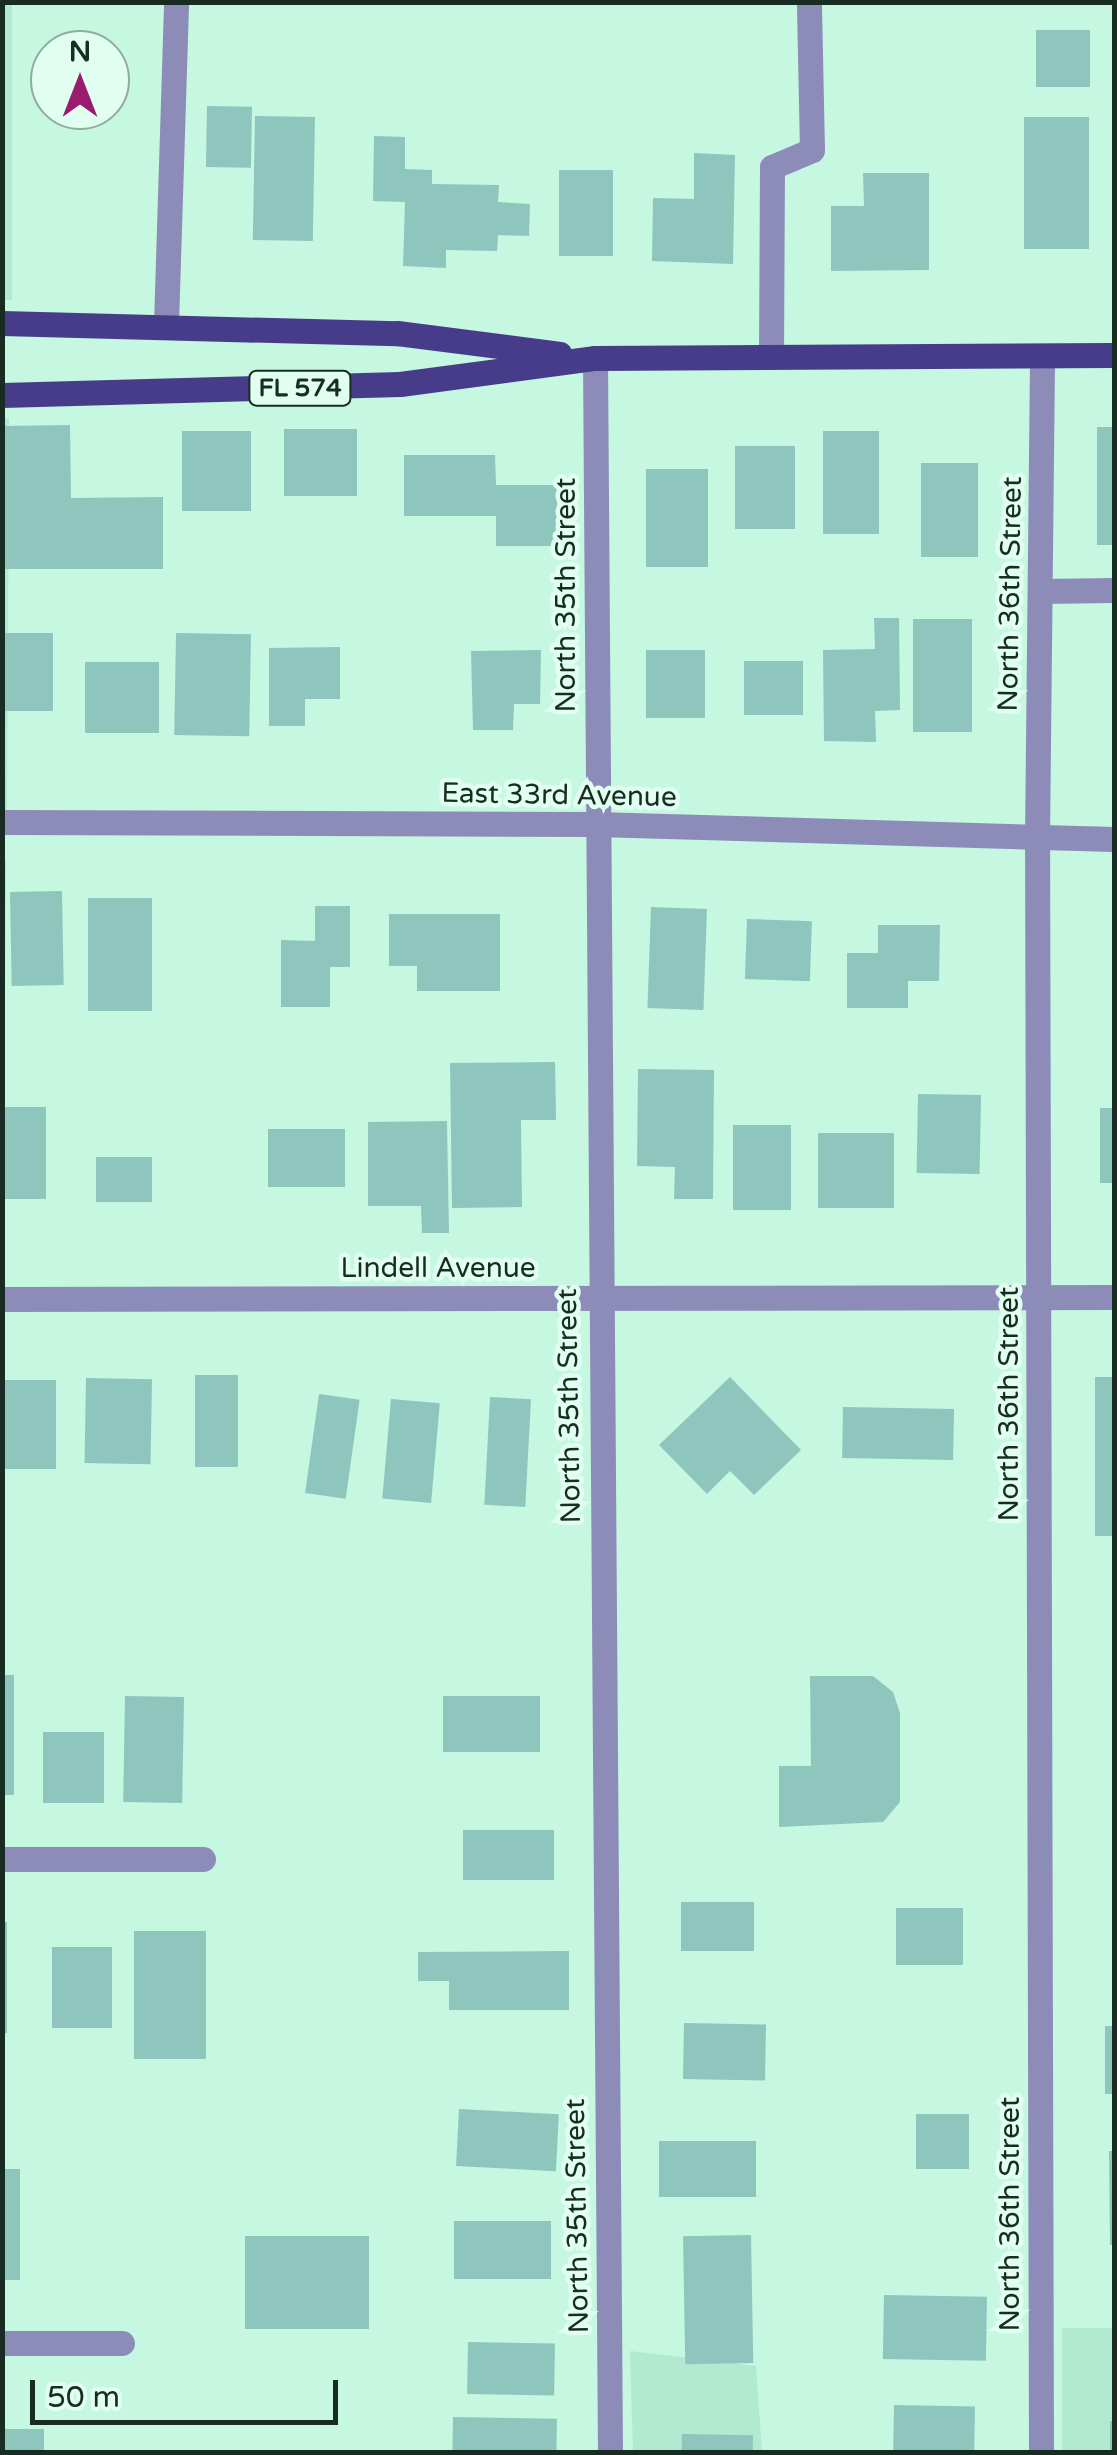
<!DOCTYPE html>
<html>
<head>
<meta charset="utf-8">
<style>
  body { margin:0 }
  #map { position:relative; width:1117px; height:2455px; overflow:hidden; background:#c5f7e1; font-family:"Varela Round",sans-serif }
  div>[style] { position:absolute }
  .built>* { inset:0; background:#b1e9d1; transform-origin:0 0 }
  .building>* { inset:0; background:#8ec6be; transform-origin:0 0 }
  .minor>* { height:25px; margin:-12.5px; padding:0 12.5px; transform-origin:12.5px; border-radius:12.5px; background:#8d8cb8 }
  .major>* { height:25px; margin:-12.5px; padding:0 12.5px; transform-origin:12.5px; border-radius:12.5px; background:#473c8a }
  span { translate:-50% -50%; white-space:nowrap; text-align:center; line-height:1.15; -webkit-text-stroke:9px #e1fff1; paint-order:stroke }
  .shield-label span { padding:2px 8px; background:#e1fff1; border:2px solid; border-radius:8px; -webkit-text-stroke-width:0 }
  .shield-label { font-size:25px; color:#182c24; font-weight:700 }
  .street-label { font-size:28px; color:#182c24 }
  .frame { position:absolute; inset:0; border:5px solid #182c24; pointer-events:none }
  .north { position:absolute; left:30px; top:30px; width:100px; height:100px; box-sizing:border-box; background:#e1fff1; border:2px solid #91ab9f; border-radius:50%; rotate:0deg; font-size:28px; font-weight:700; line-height:40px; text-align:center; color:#182c24 }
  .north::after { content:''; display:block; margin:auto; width:35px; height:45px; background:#9b1b6f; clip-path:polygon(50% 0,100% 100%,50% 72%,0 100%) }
  .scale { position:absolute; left:30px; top:2380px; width:308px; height:45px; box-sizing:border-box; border:5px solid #182c24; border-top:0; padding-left:12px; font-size:30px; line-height:35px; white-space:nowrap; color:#182c24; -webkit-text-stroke:8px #e1fff1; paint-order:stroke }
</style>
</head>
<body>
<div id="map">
  <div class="built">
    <div style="left:2px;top:3px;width:10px;height:297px"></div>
    <div style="clip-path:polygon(2px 418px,9px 418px,7px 813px,2px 813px)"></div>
    <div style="clip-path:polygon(2px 861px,6px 861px,3px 1275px,2px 1275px)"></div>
    <div style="left:1062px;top:2328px;width:52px;height:124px"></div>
    <div style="clip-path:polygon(630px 2351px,756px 2366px,762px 2452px,633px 2452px)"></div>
  </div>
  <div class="building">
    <div style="left:1036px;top:30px;width:54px;height:57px"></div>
    <div style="left:207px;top:106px;width:45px;height:61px;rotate:1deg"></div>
    <div style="left:255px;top:116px;width:60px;height:124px;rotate:1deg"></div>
    <div style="left:1024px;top:117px;width:65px;height:132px"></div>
    <div style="clip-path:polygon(374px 136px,405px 137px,405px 169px,432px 170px,432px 184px,499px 185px,498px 202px,530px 204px,529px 236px,498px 235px,497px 251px,446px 250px,446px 268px,403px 266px,405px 202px,373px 201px)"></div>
    <div style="clip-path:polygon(694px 153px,735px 155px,733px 264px,652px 261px,653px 198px,694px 199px)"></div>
    <div style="left:559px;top:170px;width:54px;height:86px"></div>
    <div style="clip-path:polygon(863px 173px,929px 173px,929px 270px,831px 271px,831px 206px,864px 206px)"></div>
    <div style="clip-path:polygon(70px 425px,71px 498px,163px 497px,163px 569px,2px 569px,2px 426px)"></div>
    <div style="left:1097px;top:427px;width:17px;height:118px"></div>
    <div style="left:284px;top:429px;width:73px;height:67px"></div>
    <div style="left:251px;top:431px;width:80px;height:69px;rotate:90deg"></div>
    <div style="left:823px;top:431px;width:56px;height:103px"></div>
    <div style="left:735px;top:446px;width:60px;height:83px"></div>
    <div style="clip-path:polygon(404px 455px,495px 455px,496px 485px,557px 485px,557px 546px,496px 546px,496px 516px,404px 516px)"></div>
    <div style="left:921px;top:463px;width:57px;height:94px"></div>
    <div style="left:646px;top:469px;width:62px;height:98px"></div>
    <div style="clip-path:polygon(874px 618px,899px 618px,900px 710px,875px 711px,876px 742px,824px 741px,823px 650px,875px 649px)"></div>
    <div style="left:913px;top:619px;width:59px;height:113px"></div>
    <div style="left:53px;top:633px;width:78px;height:51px;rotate:90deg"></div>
    <div style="left:176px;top:633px;width:75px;height:102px;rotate:1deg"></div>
    <div style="clip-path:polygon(340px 647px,340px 699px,305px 699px,305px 726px,269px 726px,269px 648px)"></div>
    <div style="clip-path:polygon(541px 650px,540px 704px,514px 704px,513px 730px,473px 730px,471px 651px)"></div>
    <div style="left:705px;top:650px;width:68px;height:59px;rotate:90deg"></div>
    <div style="left:744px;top:661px;width:59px;height:54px"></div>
    <div style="left:85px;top:662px;width:74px;height:71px"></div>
    <div style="left:62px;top:891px;width:94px;height:52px;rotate:89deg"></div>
    <div style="left:88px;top:898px;width:64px;height:113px"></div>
    <div style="clip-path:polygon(315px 906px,350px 906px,350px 967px,330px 967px,330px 1007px,281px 1007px,281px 940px,315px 941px)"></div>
    <div style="left:651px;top:907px;width:56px;height:101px;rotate:2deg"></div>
    <div style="clip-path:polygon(389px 914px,500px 914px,500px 991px,417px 991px,417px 966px,389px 966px)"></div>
    <div style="left:747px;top:919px;width:65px;height:60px;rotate:2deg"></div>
    <div style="clip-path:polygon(878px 925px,940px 925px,939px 981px,908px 981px,908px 1008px,847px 1008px,847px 953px,878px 953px)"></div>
    <div style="clip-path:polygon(555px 1062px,556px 1120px,521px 1120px,522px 1207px,452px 1208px,450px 1063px)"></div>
    <div style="clip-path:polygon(638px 1069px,714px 1070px,713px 1199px,674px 1199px,675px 1167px,637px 1166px)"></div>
    <div style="left:918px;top:1094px;width:63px;height:79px;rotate:1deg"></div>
    <div style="left:2px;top:1107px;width:44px;height:92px"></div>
    <div style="left:1100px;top:1108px;width:14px;height:75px"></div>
    <div style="clip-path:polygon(447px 1121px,449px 1233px,422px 1233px,421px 1206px,368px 1206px,368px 1122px)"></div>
    <div style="left:791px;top:1125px;width:85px;height:58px;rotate:90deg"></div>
    <div style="left:268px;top:1129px;width:77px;height:58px"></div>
    <div style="left:818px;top:1133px;width:76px;height:75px"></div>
    <div style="left:96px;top:1157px;width:56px;height:45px"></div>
    <div style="left:195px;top:1375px;width:43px;height:92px"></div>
    <div style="clip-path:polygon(730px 1377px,801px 1450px,754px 1495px,730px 1471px,707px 1494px,659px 1445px)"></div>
    <div style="left:1095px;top:1377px;width:19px;height:159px"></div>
    <div style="left:86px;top:1378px;width:66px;height:85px;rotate:1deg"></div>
    <div style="left:4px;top:1380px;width:52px;height:89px"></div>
    <div style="left:319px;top:1394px;width:41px;height:100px;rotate:8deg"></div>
    <div style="left:490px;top:1397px;width:41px;height:108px;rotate:3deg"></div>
    <div style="left:391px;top:1399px;width:49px;height:100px;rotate:5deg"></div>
    <div style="left:843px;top:1407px;width:111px;height:51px;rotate:1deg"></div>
    <div style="left:2px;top:1675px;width:12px;height:120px"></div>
    <div style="clip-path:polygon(810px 1676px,873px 1676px,893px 1692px,900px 1713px,900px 1802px,883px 1822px,779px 1827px,779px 1766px,811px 1766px)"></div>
    <div style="left:125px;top:1696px;width:59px;height:106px;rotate:1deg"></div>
    <div style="left:540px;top:1696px;width:56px;height:97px;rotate:90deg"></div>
    <div style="left:43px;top:1732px;width:61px;height:71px"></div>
    <div style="left:463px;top:1830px;width:91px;height:50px"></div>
    <div style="left:681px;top:1902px;width:73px;height:49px"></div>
    <div style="left:896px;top:1908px;width:67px;height:57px"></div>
    <div style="left:2px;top:1922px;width:5px;height:111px"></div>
    <div style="left:134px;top:1931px;width:72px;height:128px"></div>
    <div style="left:52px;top:1947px;width:60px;height:81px"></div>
    <div style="clip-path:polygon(569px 1951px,569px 2010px,449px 2010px,449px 1981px,418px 1981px,418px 1952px)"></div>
    <div style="left:684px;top:2023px;width:82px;height:56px;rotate:1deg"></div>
    <div style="left:1114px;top:2026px;width:68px;height:9px;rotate:90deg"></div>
    <div style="left:459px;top:2109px;width:100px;height:57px;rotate:3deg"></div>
    <div style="left:916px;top:2114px;width:53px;height:55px"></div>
    <div style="left:659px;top:2141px;width:97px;height:56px"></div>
    <div style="clip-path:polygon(1109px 2151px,1114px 2151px,1114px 2245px,1110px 2245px)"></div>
    <div style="left:2px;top:2169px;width:18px;height:111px"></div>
    <div style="left:454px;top:2221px;width:97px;height:58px"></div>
    <div style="left:751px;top:2235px;width:128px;height:68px;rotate:89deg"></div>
    <div style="left:245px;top:2236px;width:124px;height:93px"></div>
    <div style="left:884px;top:2295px;width:103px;height:64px;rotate:1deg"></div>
    <div style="left:468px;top:2342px;width:87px;height:52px;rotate:1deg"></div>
    <div style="left:894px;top:2405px;width:81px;height:47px;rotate:1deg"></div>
    <div style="left:453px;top:2417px;width:104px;height:35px;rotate:1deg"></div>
    <div style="left:1110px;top:2421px;width:4px;height:31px"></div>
    <div style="left:2px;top:2429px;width:42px;height:23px"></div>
    <div style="left:682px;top:2434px;width:71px;height:18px;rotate:1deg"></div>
  </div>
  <div class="minor">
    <div style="left:166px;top:324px;width:322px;rotate:-88.2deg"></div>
    <div style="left:771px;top:357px;width:190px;rotate:-89.7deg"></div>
    <div style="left:772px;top:167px;width:43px;rotate:-23deg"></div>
    <div style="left:812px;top:150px;width:148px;rotate:-91.2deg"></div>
    <div style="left:595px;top:358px;width:2094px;rotate:89.59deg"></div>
    <div style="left:1040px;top:591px;width:74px;rotate:-0.8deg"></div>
    <div style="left:2px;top:822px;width:594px;rotate:0.19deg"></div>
    <div style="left:596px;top:824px;width:518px;rotate:1.66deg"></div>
    <div style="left:2px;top:1299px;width:1112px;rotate:-0.1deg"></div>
    <div style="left:2px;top:1859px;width:201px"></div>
    <div style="left:2px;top:2343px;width:120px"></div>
    <div style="left:1041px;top:2452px;width:1613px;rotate:-90.14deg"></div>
    <div style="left:1037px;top:839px;width:483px;rotate:-89.4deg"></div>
  </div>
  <div class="major">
    <div style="left:2px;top:323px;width:395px;rotate:1.5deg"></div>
    <div style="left:397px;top:333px;width:164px;rotate:7.3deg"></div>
    <div style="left:2px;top:395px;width:398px;rotate:-1.6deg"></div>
    <div style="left:400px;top:384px;width:197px;rotate:-7.6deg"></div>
    <div style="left:595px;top:358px;width:519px;rotate:-0.33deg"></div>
  </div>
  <div class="shield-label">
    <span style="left:300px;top:388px">FL 574</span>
  </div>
  <div class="street-label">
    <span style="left:1010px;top:594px;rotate:-89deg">North 36th Street</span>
    <span style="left:566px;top:595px;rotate:-90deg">North 35th Street</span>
    <span style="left:559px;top:795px;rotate:1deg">East 33rd Avenue</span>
    <span style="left:438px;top:1268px">Lindell Avenue</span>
    <span style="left:1009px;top:1404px;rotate:-90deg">North 36th Street</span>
    <span style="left:569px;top:1406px;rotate:-91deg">North 35th Street</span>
    <span style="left:1010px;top:2214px;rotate:-90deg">North 36th Street</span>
    <span style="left:577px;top:2216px;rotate:-91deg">North 35th Street</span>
  </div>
  <div class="frame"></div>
  <div class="north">N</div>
  <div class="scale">50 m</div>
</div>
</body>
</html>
